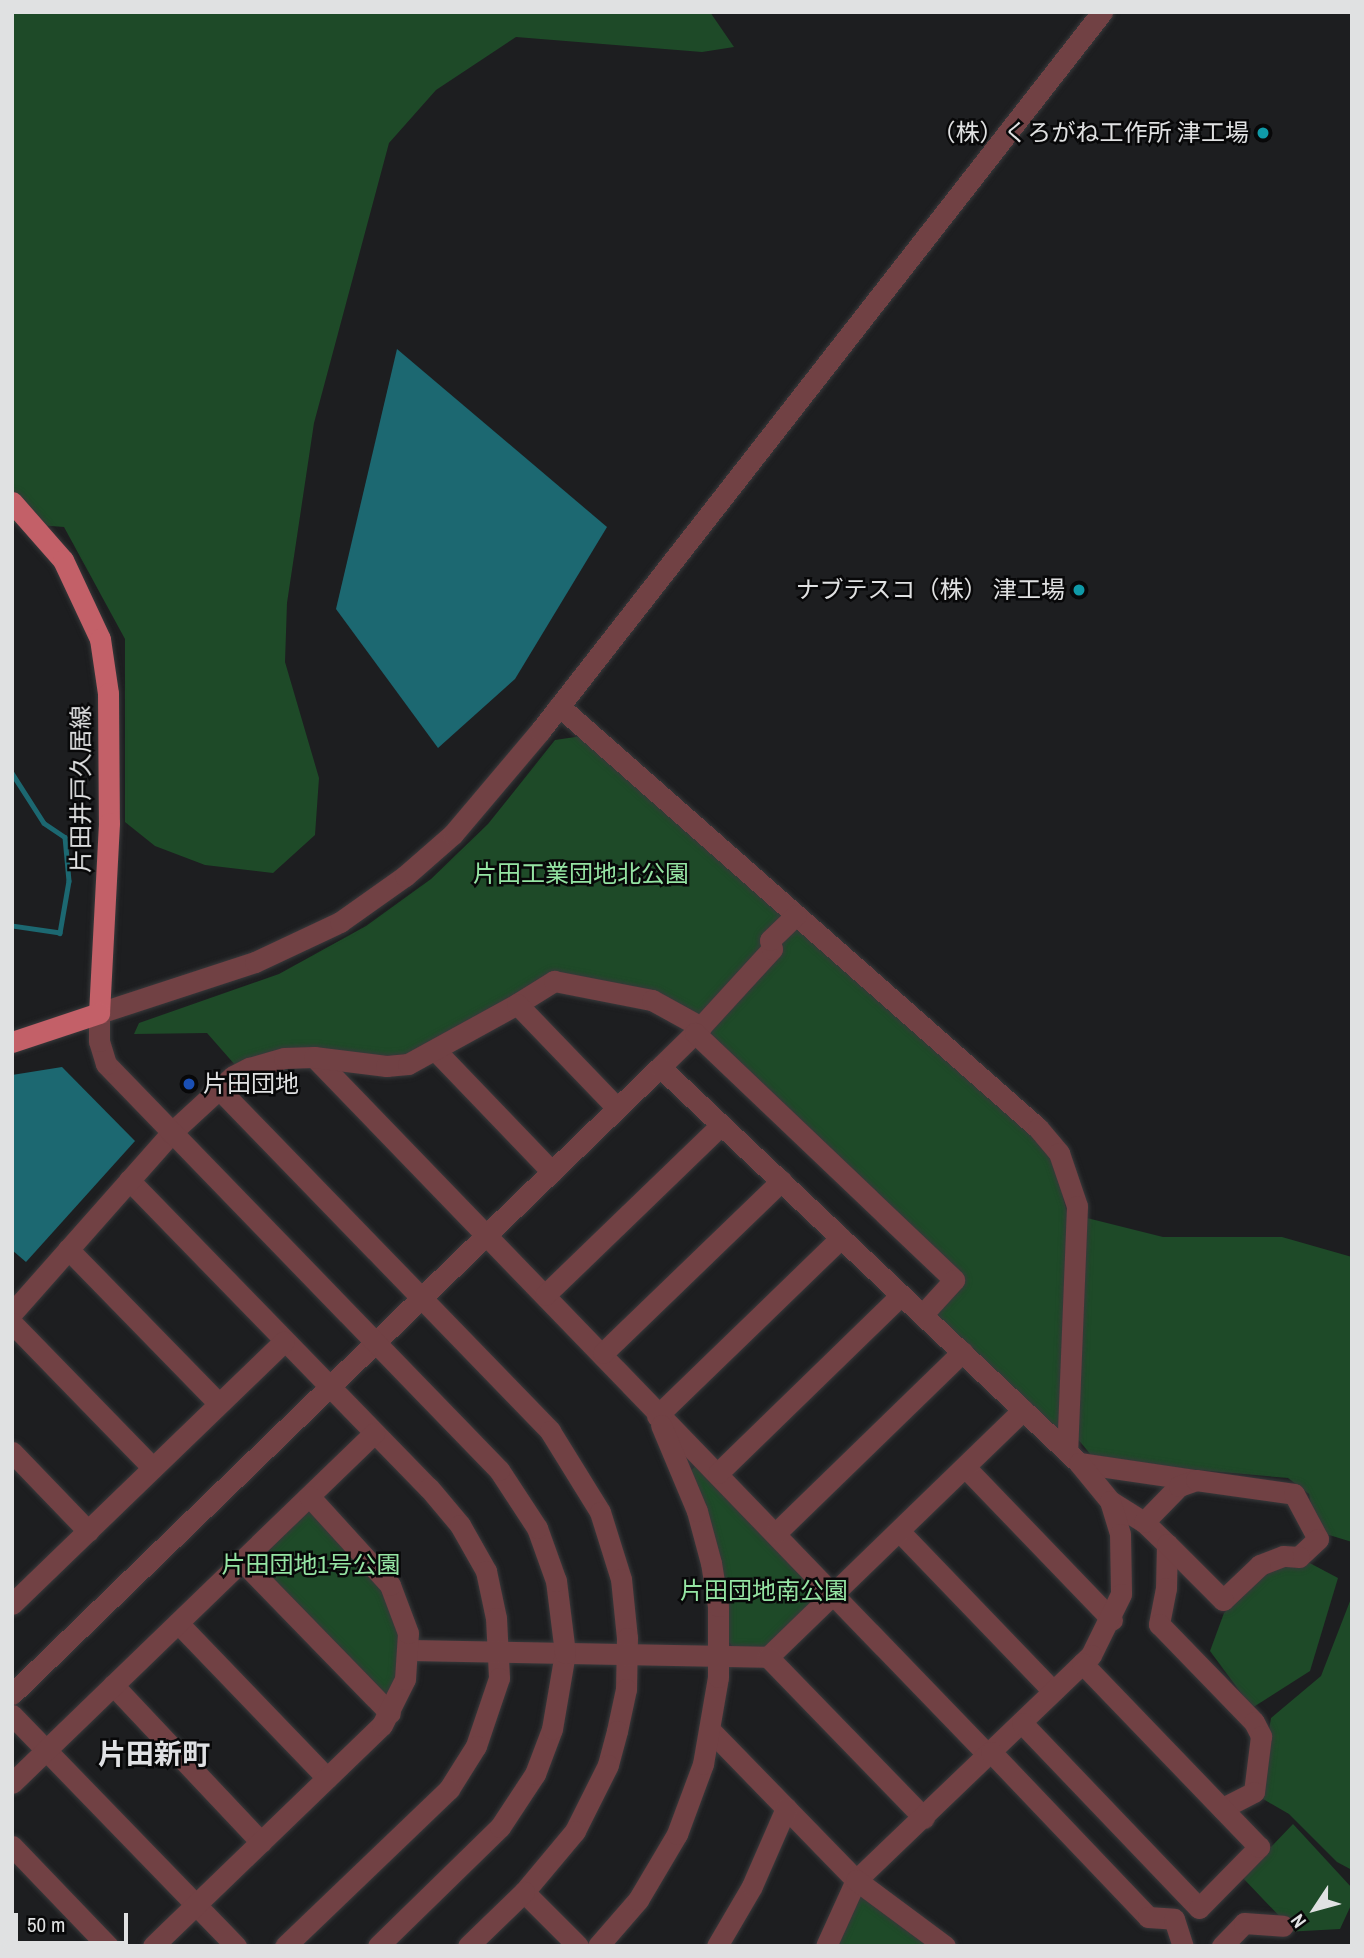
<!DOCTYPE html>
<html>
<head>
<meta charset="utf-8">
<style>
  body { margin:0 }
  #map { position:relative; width:1364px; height:1958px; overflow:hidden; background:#1d1e20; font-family:"Archivo Narrow","Noto Sans JP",sans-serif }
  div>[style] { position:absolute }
  .green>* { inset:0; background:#1e4a28 }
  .water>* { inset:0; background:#1c6871 }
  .stream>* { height:4.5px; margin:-2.25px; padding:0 2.25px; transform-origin:2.25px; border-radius:2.25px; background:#1c6871 }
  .roads { filter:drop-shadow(0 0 2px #38393b) drop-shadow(0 0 2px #38393b) }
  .minor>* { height:21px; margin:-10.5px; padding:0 10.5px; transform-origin:10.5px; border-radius:10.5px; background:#714144 }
  .major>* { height:21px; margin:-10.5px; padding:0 10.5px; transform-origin:10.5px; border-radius:10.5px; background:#c36068 }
  .dots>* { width:19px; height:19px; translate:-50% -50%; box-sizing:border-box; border:4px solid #080809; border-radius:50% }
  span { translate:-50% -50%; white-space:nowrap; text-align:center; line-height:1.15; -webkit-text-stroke:5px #080809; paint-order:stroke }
  .poi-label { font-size:24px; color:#e0e1e2 }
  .right { translate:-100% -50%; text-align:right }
  .left { translate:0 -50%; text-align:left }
  .street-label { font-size:24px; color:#e0e1e2 }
  .park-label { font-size:24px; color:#95e4a3 }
  .quarter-label { font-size:28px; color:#dfe0e3; font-weight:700 }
  .frame { position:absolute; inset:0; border:14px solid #e0e1e2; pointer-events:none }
  .north { position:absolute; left:1280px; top:1874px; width:70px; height:70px; -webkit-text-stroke:5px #080809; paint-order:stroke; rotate:234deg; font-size:19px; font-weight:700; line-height:28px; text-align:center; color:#e0e1e2 }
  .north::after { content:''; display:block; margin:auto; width:24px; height:32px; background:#e0e1e2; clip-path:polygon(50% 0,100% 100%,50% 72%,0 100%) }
  .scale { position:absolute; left:14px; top:1913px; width:114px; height:32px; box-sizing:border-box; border:4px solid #e0e1e2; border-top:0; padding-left:9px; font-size:21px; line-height:24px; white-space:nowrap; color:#e0e1e2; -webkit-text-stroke:5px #080809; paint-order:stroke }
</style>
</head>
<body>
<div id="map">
  <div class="green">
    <div style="clip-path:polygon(12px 12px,710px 12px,734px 47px,702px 52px,516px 37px,436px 90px,389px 143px,314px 423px,287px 603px,285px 662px,319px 778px,315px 835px,273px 873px,205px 865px,155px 846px,125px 822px,125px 639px,64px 527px,12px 523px)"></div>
    <div style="clip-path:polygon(582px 736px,1036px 1139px,1055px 1165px,1067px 1213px,1163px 1237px,1282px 1237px,1352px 1257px,1352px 1542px,1316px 1531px,1309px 1494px,1288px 1478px,1096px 1461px,1062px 1420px,1061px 1437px,936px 1320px,936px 1308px,962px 1282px,708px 1032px,554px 974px,408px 1054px,236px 1066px,207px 1033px,134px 1034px,139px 1023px,279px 974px,366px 926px,431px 879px,488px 824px,555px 740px)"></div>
    <div style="clip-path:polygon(697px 1464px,816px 1586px,817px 1599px,765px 1648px,734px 1648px,726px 1639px,689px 1473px)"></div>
    <div style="clip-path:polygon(313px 1511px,372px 1574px,396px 1617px,400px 1652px,393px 1690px,382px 1696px,258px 1567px,257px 1556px,302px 1513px)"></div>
    <div style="clip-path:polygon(1304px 1560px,1338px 1578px,1310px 1671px,1252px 1708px,1210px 1651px,1224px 1613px,1261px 1573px)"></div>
    <div style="clip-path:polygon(1352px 1596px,1352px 1870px,1337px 1862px,1289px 1814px,1258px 1796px,1271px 1718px,1321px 1676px)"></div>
    <div style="clip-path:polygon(1293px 1824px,1352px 1888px,1352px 1903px,1340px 1929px,1285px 1932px,1285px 1922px,1242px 1877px)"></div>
    <div style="clip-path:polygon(865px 1895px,933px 1946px,834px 1946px,856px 1901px)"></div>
  </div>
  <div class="water">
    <div style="clip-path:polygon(397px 349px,607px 527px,515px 679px,438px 748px,336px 609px)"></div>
    <div style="clip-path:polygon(62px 1067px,135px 1141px,26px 1262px,12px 1250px,12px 1075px)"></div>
  </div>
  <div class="stream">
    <div style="left:12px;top:773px;width:59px;rotate:57.4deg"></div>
    <div style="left:44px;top:823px;width:25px;rotate:34deg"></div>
    <div style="left:65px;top:837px;width:44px;rotate:84.8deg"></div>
    <div style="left:69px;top:881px;width:53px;rotate:99.8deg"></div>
    <div style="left:60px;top:933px;width:49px;rotate:-171.7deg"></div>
  </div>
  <div class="roads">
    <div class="minor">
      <div style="left:559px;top:706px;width:638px;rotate:41.38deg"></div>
      <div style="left:1038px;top:1128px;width:33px;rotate:50deg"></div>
      <div style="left:1059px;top:1153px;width:56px;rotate:71.2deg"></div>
      <div style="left:1077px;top:1206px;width:246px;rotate:92.3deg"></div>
      <div style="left:517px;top:1004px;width:44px;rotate:-31.9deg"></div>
      <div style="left:554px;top:981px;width:100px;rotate:11deg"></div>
      <div style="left:652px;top:1000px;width:56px;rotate:28.9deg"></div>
      <div style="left:695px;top:1033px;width:114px;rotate:-47.5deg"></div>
      <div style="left:772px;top:949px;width:9px;rotate:-103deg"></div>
      <div style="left:770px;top:940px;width:36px;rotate:-44deg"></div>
      <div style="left:437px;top:1052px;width:166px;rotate:46.2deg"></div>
      <div style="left:314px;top:1057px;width:970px;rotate:46deg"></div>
      <div style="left:660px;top:1067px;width:49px;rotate:-44.2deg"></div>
      <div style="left:695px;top:1033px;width:358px;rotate:43.6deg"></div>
      <div style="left:954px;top:1280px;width:47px;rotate:132.4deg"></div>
      <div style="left:219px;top:1089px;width:476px;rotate:45.9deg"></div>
      <div style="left:550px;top:1431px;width:95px;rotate:58.3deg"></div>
      <div style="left:600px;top:1512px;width:70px;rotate:72.6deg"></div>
      <div style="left:621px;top:1579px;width:59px;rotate:84.2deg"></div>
      <div style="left:627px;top:1638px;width:51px;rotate:91.1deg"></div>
      <div style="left:626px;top:1689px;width:43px;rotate:102.1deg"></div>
      <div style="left:617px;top:1731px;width:35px;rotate:105deg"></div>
      <div style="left:608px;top:1765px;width:74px;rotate:116.6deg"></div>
      <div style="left:575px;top:1831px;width:80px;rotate:129.9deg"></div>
      <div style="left:524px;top:1892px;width:76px;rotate:45deg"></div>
      <div style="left:129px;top:1180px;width:430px;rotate:45.8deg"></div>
      <div style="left:429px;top:1488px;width:48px;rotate:50deg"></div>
      <div style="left:460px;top:1525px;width:53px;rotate:60.5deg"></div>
      <div style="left:486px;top:1571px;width:48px;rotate:78deg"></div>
      <div style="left:496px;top:1618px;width:60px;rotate:87.1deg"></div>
      <div style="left:499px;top:1678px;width:72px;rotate:108.7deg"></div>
      <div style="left:476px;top:1746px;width:51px;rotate:122.1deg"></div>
      <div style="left:449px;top:1789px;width:227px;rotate:136.2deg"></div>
      <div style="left:68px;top:1249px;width:216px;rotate:45.7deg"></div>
      <div style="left:545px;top:1295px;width:245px;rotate:-44deg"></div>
      <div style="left:12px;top:1313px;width:240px;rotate:-48.5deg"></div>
      <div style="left:171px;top:1133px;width:84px;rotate:-42.6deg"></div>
      <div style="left:233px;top:1076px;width:18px;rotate:-27deg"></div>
      <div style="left:249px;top:1068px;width:36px;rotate:-16deg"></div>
      <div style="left:284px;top:1058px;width:30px;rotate:-2deg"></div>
      <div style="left:314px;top:1057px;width:73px;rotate:7.1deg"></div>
      <div style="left:386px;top:1066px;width:22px;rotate:-5deg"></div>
      <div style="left:408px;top:1064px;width:124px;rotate:-28.8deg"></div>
      <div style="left:517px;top:1004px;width:144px;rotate:46.1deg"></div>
      <div style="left:12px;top:1323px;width:202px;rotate:45.8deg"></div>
      <div style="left:603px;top:1353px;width:248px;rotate:-44deg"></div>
      <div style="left:657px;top:1416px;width:256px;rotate:-44.1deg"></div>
      <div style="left:12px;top:1452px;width:110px;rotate:46.1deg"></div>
      <div style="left:1079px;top:1463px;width:116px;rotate:8.4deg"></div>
      <div style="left:965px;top:1467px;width:212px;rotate:46.1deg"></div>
      <div style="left:718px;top:1473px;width:255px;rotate:-44.2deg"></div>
      <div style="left:1110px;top:1501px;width:40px;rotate:32deg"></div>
      <div style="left:1144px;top:1522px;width:32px;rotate:44deg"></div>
      <div style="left:1167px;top:1544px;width:44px;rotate:91.3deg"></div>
      <div style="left:1166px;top:1588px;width:37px;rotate:101deg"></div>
      <div style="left:1159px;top:1624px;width:136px;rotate:45.9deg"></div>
      <div style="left:1254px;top:1722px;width:16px;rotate:63deg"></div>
      <div style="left:1261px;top:1736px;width:56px;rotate:97.1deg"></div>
      <div style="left:1254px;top:1792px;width:36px;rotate:153deg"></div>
      <div style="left:1144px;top:1522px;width:50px;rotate:-45.8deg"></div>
      <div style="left:1179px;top:1486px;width:18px;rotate:-19deg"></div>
      <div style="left:1196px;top:1480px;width:99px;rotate:8.1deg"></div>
      <div style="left:1294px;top:1494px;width:51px;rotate:61.9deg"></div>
      <div style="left:1318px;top:1539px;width:26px;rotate:137deg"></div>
      <div style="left:1299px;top:1557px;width:16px;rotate:-176deg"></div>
      <div style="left:1283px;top:1556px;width:25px;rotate:159deg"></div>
      <div style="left:1260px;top:1565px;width:51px;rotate:136.6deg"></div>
      <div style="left:1223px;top:1600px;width:79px;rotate:-135deg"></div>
      <div style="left:899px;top:1531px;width:222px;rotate:46.1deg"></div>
      <div style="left:776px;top:1533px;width:260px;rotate:-44.2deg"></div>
      <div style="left:242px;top:1561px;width:212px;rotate:45.8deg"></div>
      <div style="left:12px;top:1604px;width:378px;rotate:-44deg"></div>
      <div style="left:178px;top:1623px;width:215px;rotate:46.1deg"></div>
      <div style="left:408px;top:1650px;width:360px;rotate:1.1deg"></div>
      <div style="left:768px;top:1657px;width:355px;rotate:-44.1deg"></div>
      <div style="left:768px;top:1657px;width:224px;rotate:45.9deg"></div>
      <div style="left:113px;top:1685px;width:216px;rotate:46.7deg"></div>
      <div style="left:12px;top:1694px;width:902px;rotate:-44.06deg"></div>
      <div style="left:660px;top:1067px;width:577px;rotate:43.38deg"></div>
      <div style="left:1079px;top:1463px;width:49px;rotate:50.8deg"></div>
      <div style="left:1110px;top:1501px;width:34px;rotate:73deg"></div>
      <div style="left:1120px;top:1534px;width:60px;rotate:89deg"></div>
      <div style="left:1121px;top:1594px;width:68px;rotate:116.2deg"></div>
      <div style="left:1091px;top:1655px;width:325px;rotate:136.2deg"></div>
      <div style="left:856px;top:1880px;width:72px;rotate:114.4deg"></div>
      <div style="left:12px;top:1715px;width:322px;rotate:45.9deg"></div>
      <div style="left:1022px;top:1723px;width:256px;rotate:46.3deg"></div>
      <div style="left:1199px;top:1908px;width:86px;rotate:-45.5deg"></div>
      <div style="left:1259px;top:1847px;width:255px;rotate:-133.9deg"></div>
      <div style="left:711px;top:1731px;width:208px;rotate:45.8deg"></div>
      <div style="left:856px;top:1880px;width:111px;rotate:36.6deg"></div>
      <div style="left:991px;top:1752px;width:228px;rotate:46.4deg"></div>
      <div style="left:1148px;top:1917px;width:26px;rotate:4deg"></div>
      <div style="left:1174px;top:1919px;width:28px;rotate:72deg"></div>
      <div style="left:12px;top:1783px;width:504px;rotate:-44.03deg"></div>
      <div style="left:12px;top:1846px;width:139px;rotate:46.2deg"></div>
      <div style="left:153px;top:1946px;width:318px;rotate:-44deg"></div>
      <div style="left:382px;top:1725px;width:51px;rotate:-63.4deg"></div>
      <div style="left:405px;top:1679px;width:46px;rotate:-86.3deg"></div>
      <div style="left:408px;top:1633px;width:51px;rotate:-110.6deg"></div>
      <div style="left:390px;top:1585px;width:120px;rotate:-132.3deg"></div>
      <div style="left:378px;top:1946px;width:170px;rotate:-44.3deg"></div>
      <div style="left:500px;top:1827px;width:64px;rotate:-56.6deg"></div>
      <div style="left:535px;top:1774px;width:48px;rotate:-69.3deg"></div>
      <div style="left:552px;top:1729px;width:77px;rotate:-80.3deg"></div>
      <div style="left:565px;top:1653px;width:73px;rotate:-97.1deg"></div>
      <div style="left:556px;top:1581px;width:56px;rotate:-109.7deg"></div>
      <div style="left:537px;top:1528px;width:69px;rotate:-123.2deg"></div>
      <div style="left:499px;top:1470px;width:565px;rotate:-134.07deg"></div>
      <div style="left:106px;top:1064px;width:24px;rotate:-107deg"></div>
      <div style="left:99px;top:1041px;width:28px;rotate:-90deg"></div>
      <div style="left:99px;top:1013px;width:164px;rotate:-18.1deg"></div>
      <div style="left:255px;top:962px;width:94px;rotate:-25.2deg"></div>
      <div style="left:340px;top:922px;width:80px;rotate:-35.3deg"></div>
      <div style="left:405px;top:876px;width:64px;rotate:-41.2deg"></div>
      <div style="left:453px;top:834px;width:135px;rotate:-49.8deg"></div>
      <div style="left:540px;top:731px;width:913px;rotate:-51.99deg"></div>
      <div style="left:468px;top:1946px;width:78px;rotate:-44deg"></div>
      <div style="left:598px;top:1946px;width:61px;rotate:-49deg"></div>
      <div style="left:638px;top:1900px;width:77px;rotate:-59.4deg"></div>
      <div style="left:677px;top:1834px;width:75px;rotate:-69.6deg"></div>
      <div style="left:703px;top:1764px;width:88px;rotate:-80.2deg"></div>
      <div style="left:718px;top:1677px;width:71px;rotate:-90deg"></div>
      <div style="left:718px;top:1606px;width:44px;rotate:-99.2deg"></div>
      <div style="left:711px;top:1563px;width:54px;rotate:-105.1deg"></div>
      <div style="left:697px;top:1511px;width:93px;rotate:-112.7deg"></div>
      <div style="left:717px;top:1946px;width:69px;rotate:-59.7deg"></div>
      <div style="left:752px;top:1886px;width:85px;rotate:-66.4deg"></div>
      <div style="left:1222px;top:1946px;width:32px;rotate:-46deg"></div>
      <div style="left:1244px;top:1923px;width:39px;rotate:4deg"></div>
    </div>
    <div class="major">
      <div style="left:12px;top:502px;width:77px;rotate:48.7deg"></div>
      <div style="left:63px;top:560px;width:87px;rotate:64.9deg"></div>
      <div style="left:100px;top:639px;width:55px;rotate:81.6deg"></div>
      <div style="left:108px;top:693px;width:130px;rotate:89.6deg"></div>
      <div style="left:109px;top:823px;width:190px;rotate:93deg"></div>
      <div style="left:99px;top:1013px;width:92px;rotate:161.6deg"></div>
    </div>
  </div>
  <div class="dots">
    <div style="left:1263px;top:133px;background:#0f9aa8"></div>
    <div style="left:1079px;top:590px;background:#0f9aa8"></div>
    <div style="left:189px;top:1084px;background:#1a4fb4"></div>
  </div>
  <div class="poi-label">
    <span class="right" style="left:1249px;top:133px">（株）くろがね工作所 津工場</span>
    <span class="right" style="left:1065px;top:590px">ナブテスコ（株） 津工場</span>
    <span class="left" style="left:203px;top:1084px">片田団地</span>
  </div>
  <div class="street-label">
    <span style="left:81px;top:789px;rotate:-90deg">片田井戸久居線</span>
  </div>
  <div class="park-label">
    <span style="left:581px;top:874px">片田工業団地北公園</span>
    <span style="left:311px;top:1565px">片田団地1号公園</span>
    <span style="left:764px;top:1591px">片田団地南公園</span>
  </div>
  <div class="quarter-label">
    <span style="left:154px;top:1754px">片田新町</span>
  </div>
  <div class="frame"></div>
  <div class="north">N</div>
  <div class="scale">50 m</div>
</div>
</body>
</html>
